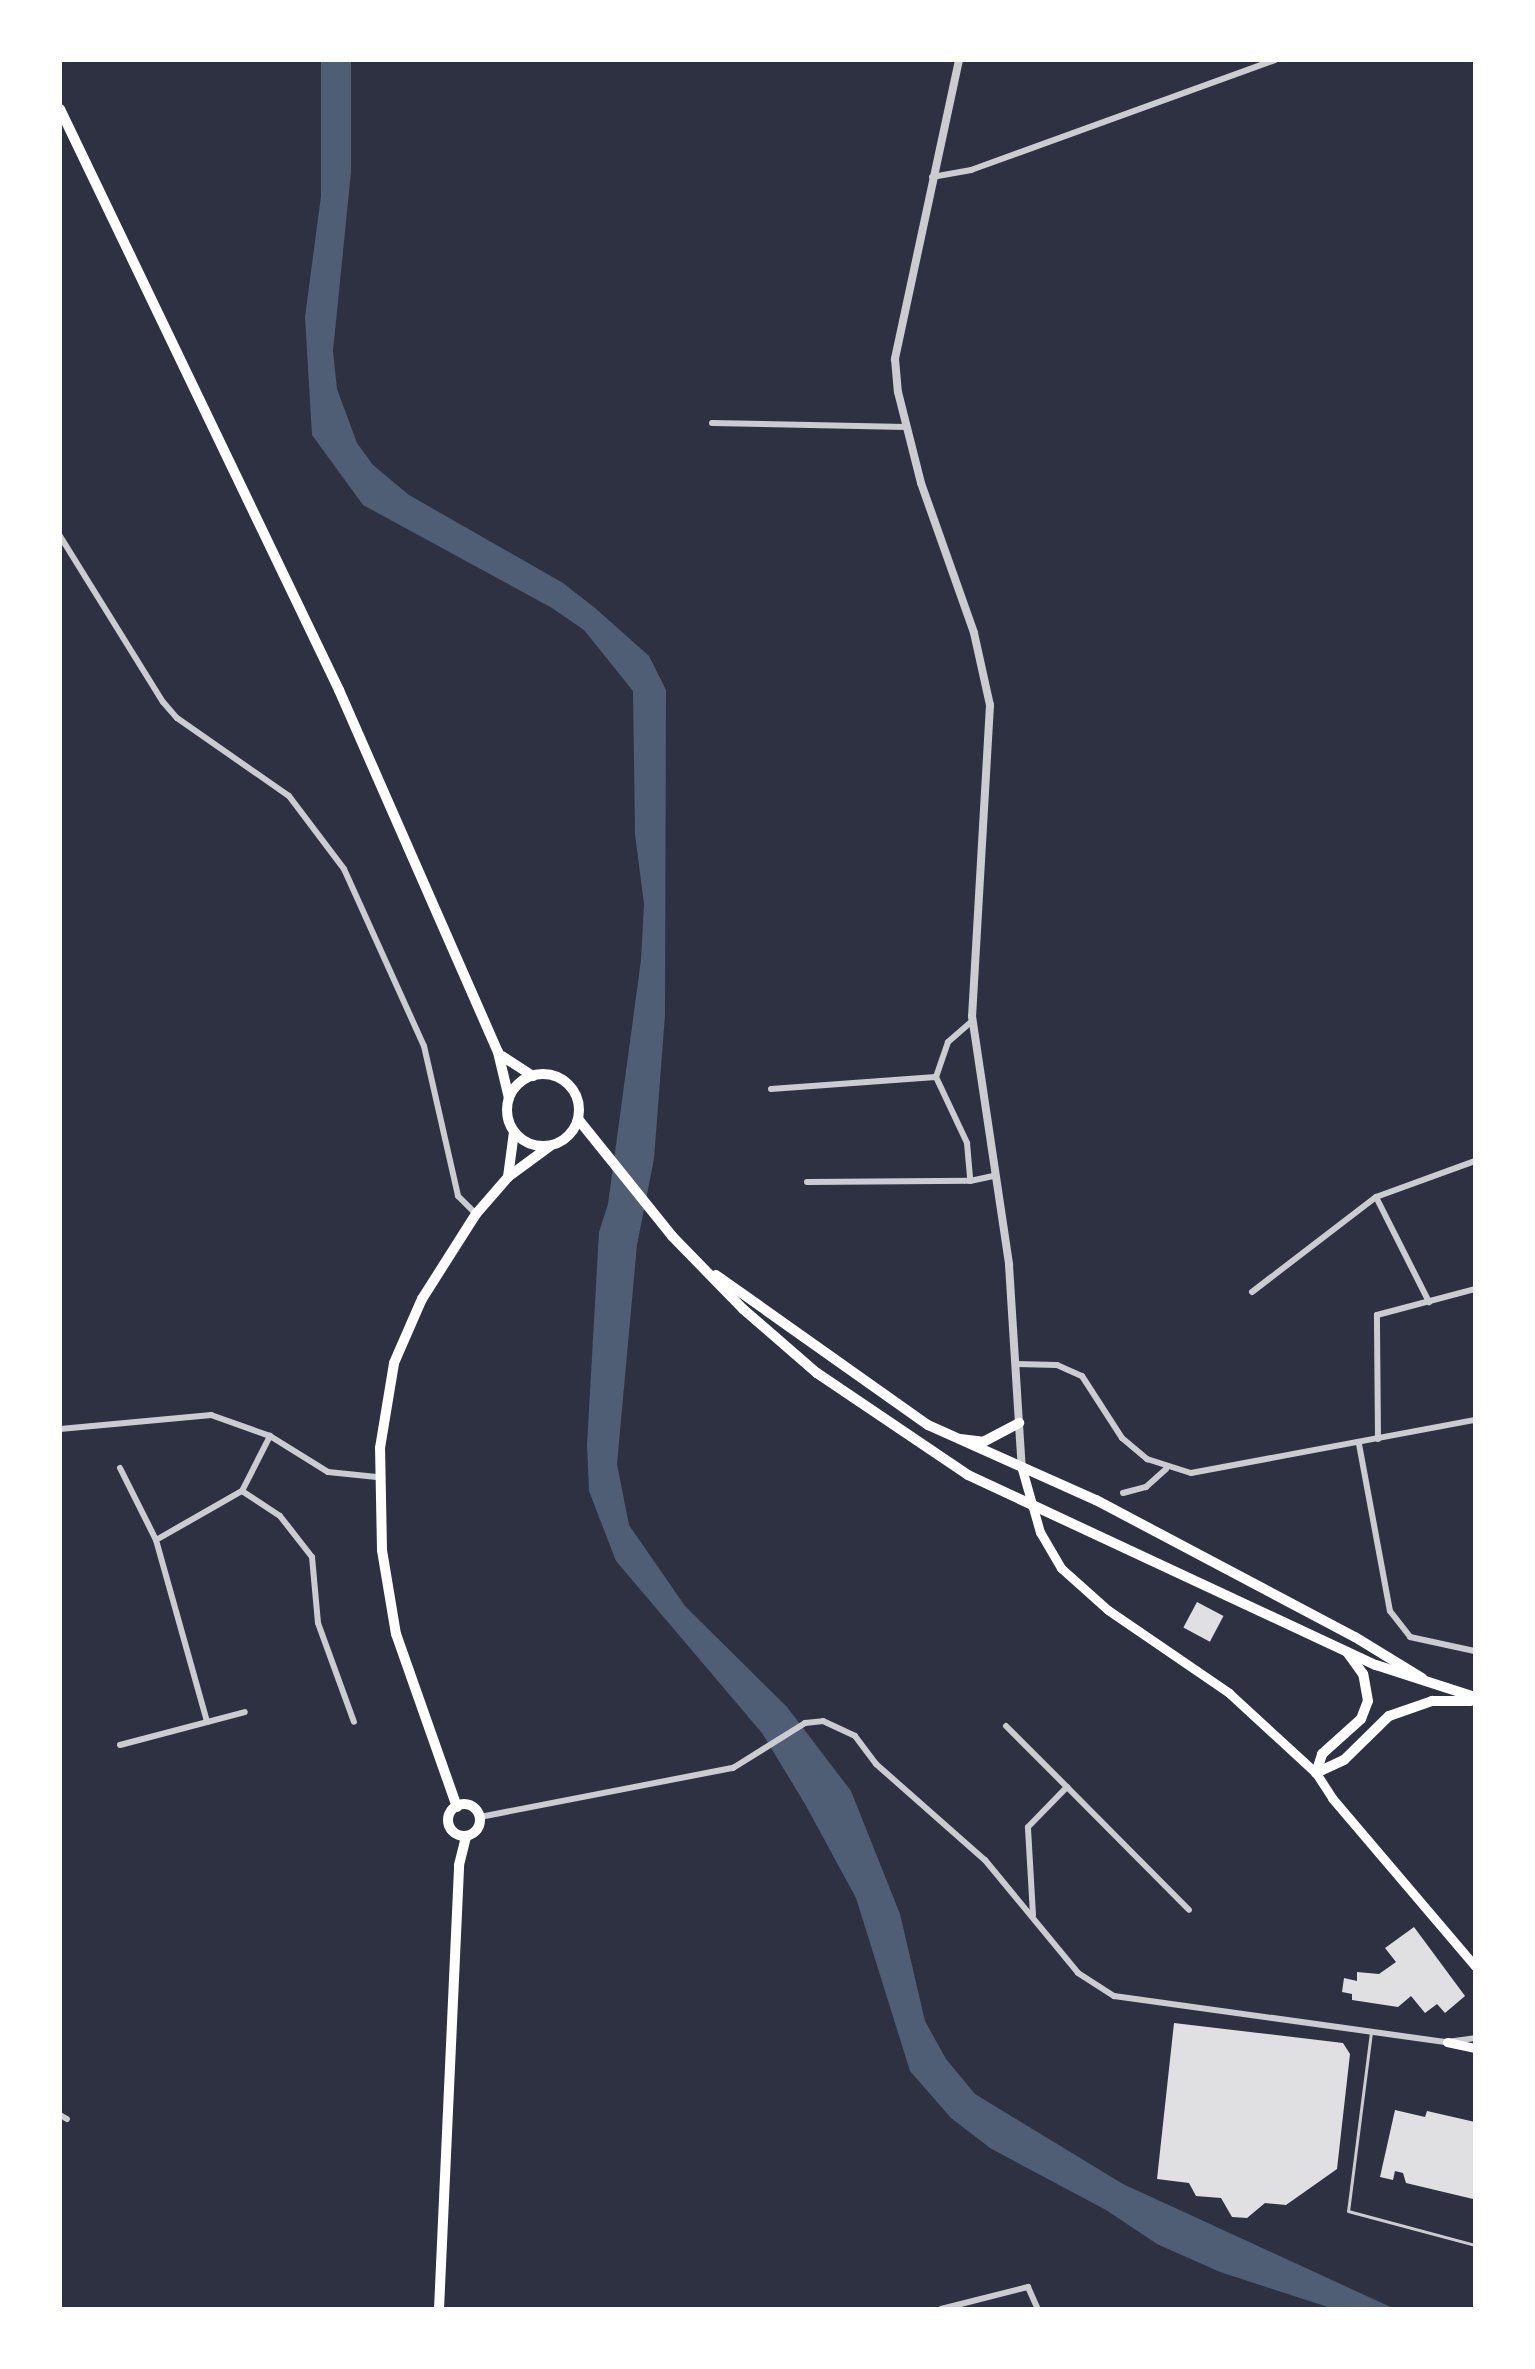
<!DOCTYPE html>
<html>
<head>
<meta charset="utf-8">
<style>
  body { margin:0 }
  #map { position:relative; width:1535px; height:2369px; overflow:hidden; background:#2d3142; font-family:Mulish,sans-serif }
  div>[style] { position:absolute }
  .water>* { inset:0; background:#4f5d75 }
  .building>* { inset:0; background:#e0e0e3; transform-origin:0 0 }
  .service>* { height:3px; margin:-1.5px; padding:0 1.5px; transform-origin:1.5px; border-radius:1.5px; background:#caccd0 }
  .minor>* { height:6px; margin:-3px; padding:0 3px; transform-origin:3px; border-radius:3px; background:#caccd0 }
  .tertiary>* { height:8px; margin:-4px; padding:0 4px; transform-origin:4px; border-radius:4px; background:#caccd0 }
  .secondary>* { height:9px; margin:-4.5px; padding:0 4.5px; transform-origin:4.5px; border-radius:4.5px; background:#fff }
  .trunk>* { height:10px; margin:-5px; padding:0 5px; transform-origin:5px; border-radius:5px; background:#fff }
  .trunk>.ring { margin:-5px; padding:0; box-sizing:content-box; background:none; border:10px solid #fff; border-radius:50% }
  span { translate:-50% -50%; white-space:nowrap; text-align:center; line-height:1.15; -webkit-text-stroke:8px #fff; paint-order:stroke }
  .frame { position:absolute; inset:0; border:62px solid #fff; pointer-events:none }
</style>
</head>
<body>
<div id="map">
  <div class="water">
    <div style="clip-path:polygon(321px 60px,351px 60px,351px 172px,333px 351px,337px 389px,357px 443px,373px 465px,409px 495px,563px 583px,595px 608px,649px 656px,666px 690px,665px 1015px,654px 1159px,637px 1245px,617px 1464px,629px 1525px,685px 1606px,787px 1707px,851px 1791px,900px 1914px,925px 2021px,946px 2059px,975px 2094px,1123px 2184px,1395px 2309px,1334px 2309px,1220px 2272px,1157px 2244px,1106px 2210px,990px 2148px,951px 2118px,910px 2071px,856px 1898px,805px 1804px,762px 1733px,616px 1561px,589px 1491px,587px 1445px,599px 1232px,608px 1204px,641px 960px,644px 904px,635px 834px,633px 691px,584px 630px,552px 608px,363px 505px,312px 435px,305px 317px,321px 196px)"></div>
  </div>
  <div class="building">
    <div style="left:1197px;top:1602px;width:30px;height:29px;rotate:28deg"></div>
    <div style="clip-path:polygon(1414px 1927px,1465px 1996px,1445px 2013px,1437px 2004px,1425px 2013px,1411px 1996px,1398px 2007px,1352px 2000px,1352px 1994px,1342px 1992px,1344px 1978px,1357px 1981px,1357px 1972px,1379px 1974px,1396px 1962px,1385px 1948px)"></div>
    <div style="clip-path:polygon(1174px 2023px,1343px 2043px,1350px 2054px,1337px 2169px,1286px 2205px,1265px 2203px,1247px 2218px,1232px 2217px,1221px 2198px,1196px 2196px,1189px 2183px,1157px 2179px)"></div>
    <div style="clip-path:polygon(1395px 2110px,1425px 2117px,1427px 2111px,1475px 2122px,1475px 2207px,1473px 2199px,1406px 2183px,1403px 2173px,1395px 2171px,1393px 2180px,1380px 2177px)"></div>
  </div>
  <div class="service">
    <div style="left:1371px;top:2032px;width:180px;rotate:97.3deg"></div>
    <div style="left:1348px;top:2211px;width:131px;rotate:15deg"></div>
  </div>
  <div class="minor">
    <div style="left:932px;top:177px;width:40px;rotate:-10deg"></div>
    <div style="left:971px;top:170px;width:323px;rotate:-19.9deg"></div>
    <div style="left:712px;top:423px;width:194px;rotate:1.2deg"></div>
    <div style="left:60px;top:536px;width:195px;rotate:58.2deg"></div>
    <div style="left:163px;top:702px;width:21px;rotate:49deg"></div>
    <div style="left:177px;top:718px;width:136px;rotate:34.9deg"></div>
    <div style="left:289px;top:796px;width:91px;rotate:53deg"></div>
    <div style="left:344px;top:869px;width:194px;rotate:65.7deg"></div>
    <div style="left:424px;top:1046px;width:154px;rotate:77.2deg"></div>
    <div style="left:458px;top:1196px;width:25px;rotate:45deg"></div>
    <div style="left:936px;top:1077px;width:73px;rotate:64.8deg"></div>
    <div style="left:967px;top:1143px;width:38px;rotate:85deg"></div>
    <div style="left:771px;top:1089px;width:165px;rotate:-4.2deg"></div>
    <div style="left:936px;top:1077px;width:37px;rotate:-71deg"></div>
    <div style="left:948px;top:1042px;width:32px;rotate:-41deg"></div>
    <div style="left:807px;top:1182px;width:163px;rotate:-0.4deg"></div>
    <div style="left:970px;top:1181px;width:25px;rotate:-12deg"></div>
    <div style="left:1376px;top:1197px;width:118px;rotate:63.2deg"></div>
    <div style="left:1252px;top:1292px;width:156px;rotate:-37.5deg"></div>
    <div style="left:1376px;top:1197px;width:105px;rotate:-20deg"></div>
    <div style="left:1017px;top:1364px;width:40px;rotate:1.4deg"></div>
    <div style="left:1057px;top:1365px;width:27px;rotate:24deg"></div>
    <div style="left:1082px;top:1376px;width:74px;rotate:57.2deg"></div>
    <div style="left:1122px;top:1438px;width:33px;rotate:40deg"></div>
    <div style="left:1147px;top:1459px;width:46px;rotate:17.7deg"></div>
    <div style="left:1191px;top:1473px;width:289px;rotate:-10.6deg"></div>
    <div style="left:60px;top:1429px;width:152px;rotate:-5.3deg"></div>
    <div style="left:211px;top:1415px;width:63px;rotate:19.6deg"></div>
    <div style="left:270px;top:1436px;width:68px;rotate:31.8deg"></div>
    <div style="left:328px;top:1472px;width:49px;rotate:5.8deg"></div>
    <div style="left:1378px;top:1439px;width:124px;rotate:-90.5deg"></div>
    <div style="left:1377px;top:1315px;width:101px;rotate:-14.9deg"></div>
    <div style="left:1359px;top:1444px;width:170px;rotate:79.5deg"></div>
    <div style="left:1390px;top:1611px;width:33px;rotate:52deg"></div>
    <div style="left:1410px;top:1637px;width:66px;rotate:12.2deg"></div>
    <div style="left:120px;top:1468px;width:80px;rotate:63.4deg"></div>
    <div style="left:156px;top:1540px;width:189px;rotate:74.3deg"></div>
    <div style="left:242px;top:1491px;width:45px;rotate:33.3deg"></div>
    <div style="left:280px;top:1516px;width:52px;rotate:52deg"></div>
    <div style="left:312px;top:1557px;width:66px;rotate:84.8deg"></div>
    <div style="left:318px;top:1623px;width:105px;rotate:70deg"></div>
    <div style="left:1123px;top:1493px;width:24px;rotate:-15deg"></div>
    <div style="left:1146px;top:1487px;width:27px;rotate:-42deg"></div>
    <div style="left:156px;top:1540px;width:99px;rotate:-29.7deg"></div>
    <div style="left:242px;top:1491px;width:62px;rotate:-63deg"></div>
    <div style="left:1006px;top:1726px;width:86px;rotate:45deg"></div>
    <div style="left:120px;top:1745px;width:129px;rotate:-14.8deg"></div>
    <div style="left:480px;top:1817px;width:258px;rotate:-11deg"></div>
    <div style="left:733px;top:1768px;width:85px;rotate:-32deg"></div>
    <div style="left:805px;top:1723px;width:18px;rotate:-6deg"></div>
    <div style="left:823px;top:1721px;width:35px;rotate:25deg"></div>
    <div style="left:855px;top:1736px;width:35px;rotate:53deg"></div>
    <div style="left:876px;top:1764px;width:145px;rotate:41.4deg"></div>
    <div style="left:985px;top:1860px;width:146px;rotate:50.5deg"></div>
    <div style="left:1078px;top:1973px;width:43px;rotate:32.6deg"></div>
    <div style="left:1114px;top:1996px;width:336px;rotate:7.9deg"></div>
    <div style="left:1447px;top:2042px;width:28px;rotate:-8deg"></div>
    <div style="left:1033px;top:1915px;width:88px;rotate:-93.3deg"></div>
    <div style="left:1028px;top:1827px;width:56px;rotate:-45.7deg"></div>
    <div style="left:1067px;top:1787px;width:173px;rotate:45.2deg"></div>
    <div style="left:60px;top:2115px;width:8px;rotate:30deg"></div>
    <div style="left:941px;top:2309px;width:90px;rotate:-14.2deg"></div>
    <div style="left:1028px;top:2287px;width:24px;rotate:66deg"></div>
  </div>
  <div class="tertiary">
    <div style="left:959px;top:60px;width:306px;rotate:102.1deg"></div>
    <div style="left:895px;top:359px;width:33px;rotate:85deg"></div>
    <div style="left:898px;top:392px;width:94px;rotate:75.8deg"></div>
    <div style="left:921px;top:483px;width:159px;rotate:70.5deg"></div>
    <div style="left:974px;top:633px;width:74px;rotate:77.5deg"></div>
    <div style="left:990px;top:705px;width:312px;rotate:93.3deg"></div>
    <div style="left:972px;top:1016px;width:252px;rotate:81.5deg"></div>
    <div style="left:1009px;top:1265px;width:204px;rotate:86.4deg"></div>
  </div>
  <div class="secondary">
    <div style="left:1022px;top:1469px;width:66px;rotate:74.1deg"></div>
    <div style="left:1040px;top:1532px;width:42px;rotate:59.7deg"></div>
    <div style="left:1061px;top:1568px;width:63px;rotate:41.8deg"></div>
    <div style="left:1108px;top:1610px;width:147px;rotate:34.4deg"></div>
    <div style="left:1229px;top:1693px;width:118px;rotate:42.6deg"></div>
    <div style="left:1316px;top:1773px;width:30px;rotate:57deg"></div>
    <div style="left:1332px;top:1798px;width:221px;rotate:49.6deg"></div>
    <div style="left:1447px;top:2042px;width:29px;rotate:12deg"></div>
  </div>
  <div class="trunk">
    <div style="left:60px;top:109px;width:645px;rotate:64.35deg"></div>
    <div style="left:339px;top:690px;width:395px;rotate:66.3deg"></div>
    <div style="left:498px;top:1052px;width:47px;rotate:76.6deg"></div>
    <div style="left:502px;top:1056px;width:37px;rotate:33deg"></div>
    <div class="ring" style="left:507px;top:1074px;width:62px;height:62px"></div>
    <div style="left:578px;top:1119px;width:150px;rotate:51.2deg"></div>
    <div style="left:672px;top:1236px;width:102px;rotate:45.8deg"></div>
    <div style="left:743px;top:1309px;width:98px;rotate:40.9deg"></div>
    <div style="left:817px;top:1373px;width:182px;rotate:34deg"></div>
    <div style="left:968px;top:1475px;width:450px;rotate:25deg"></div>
    <div style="left:1376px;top:1665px;width:104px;rotate:17.9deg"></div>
    <div style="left:508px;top:1177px;width:45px;rotate:-82.4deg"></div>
    <div style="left:716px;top:1275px;width:260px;rotate:35.3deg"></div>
    <div style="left:928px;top:1425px;width:184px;rotate:24.1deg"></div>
    <div style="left:1096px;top:1500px;width:293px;rotate:27.9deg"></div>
    <div style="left:1355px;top:1637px;width:79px;rotate:31.5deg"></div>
    <div style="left:960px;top:1439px;width:23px;rotate:7deg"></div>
    <div style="left:983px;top:1442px;width:41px;rotate:-27.8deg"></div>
    <div style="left:1316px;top:1773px;width:31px;rotate:-25deg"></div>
    <div style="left:1344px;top:1760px;width:63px;rotate:-44.4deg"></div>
    <div style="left:1389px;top:1716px;width:46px;rotate:-19.2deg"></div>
    <div style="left:1432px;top:1701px;width:39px"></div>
    <div style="left:1316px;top:1773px;width:20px;rotate:-72deg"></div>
    <div style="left:1322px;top:1754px;width:52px;rotate:-41.9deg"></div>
    <div style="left:1361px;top:1719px;width:19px;rotate:-69deg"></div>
    <div style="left:1368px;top:1701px;width:27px;rotate:-100deg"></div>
    <div style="left:1363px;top:1674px;width:27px;rotate:-126deg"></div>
    <div class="ring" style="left:448px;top:1804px;width:22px;height:22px"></div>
    <div style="left:457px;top:1807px;width:183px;rotate:-109.4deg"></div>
    <div style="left:396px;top:1634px;width:85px;rotate:-99.5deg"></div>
    <div style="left:382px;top:1550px;width:102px;rotate:-91.1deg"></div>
    <div style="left:380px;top:1448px;width:86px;rotate:-80.6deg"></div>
    <div style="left:394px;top:1363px;width:70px;rotate:-66.4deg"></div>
    <div style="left:422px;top:1299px;width:101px;rotate:-57.6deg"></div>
    <div style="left:476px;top:1214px;width:49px;rotate:-49.1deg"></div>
    <div style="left:508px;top:1177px;width:52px;rotate:-36.4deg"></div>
    <div style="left:439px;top:2309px;width:444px;rotate:-87.4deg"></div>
    <div style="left:459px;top:1865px;width:30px;rotate:-76deg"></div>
  </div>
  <div class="frame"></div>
</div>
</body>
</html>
